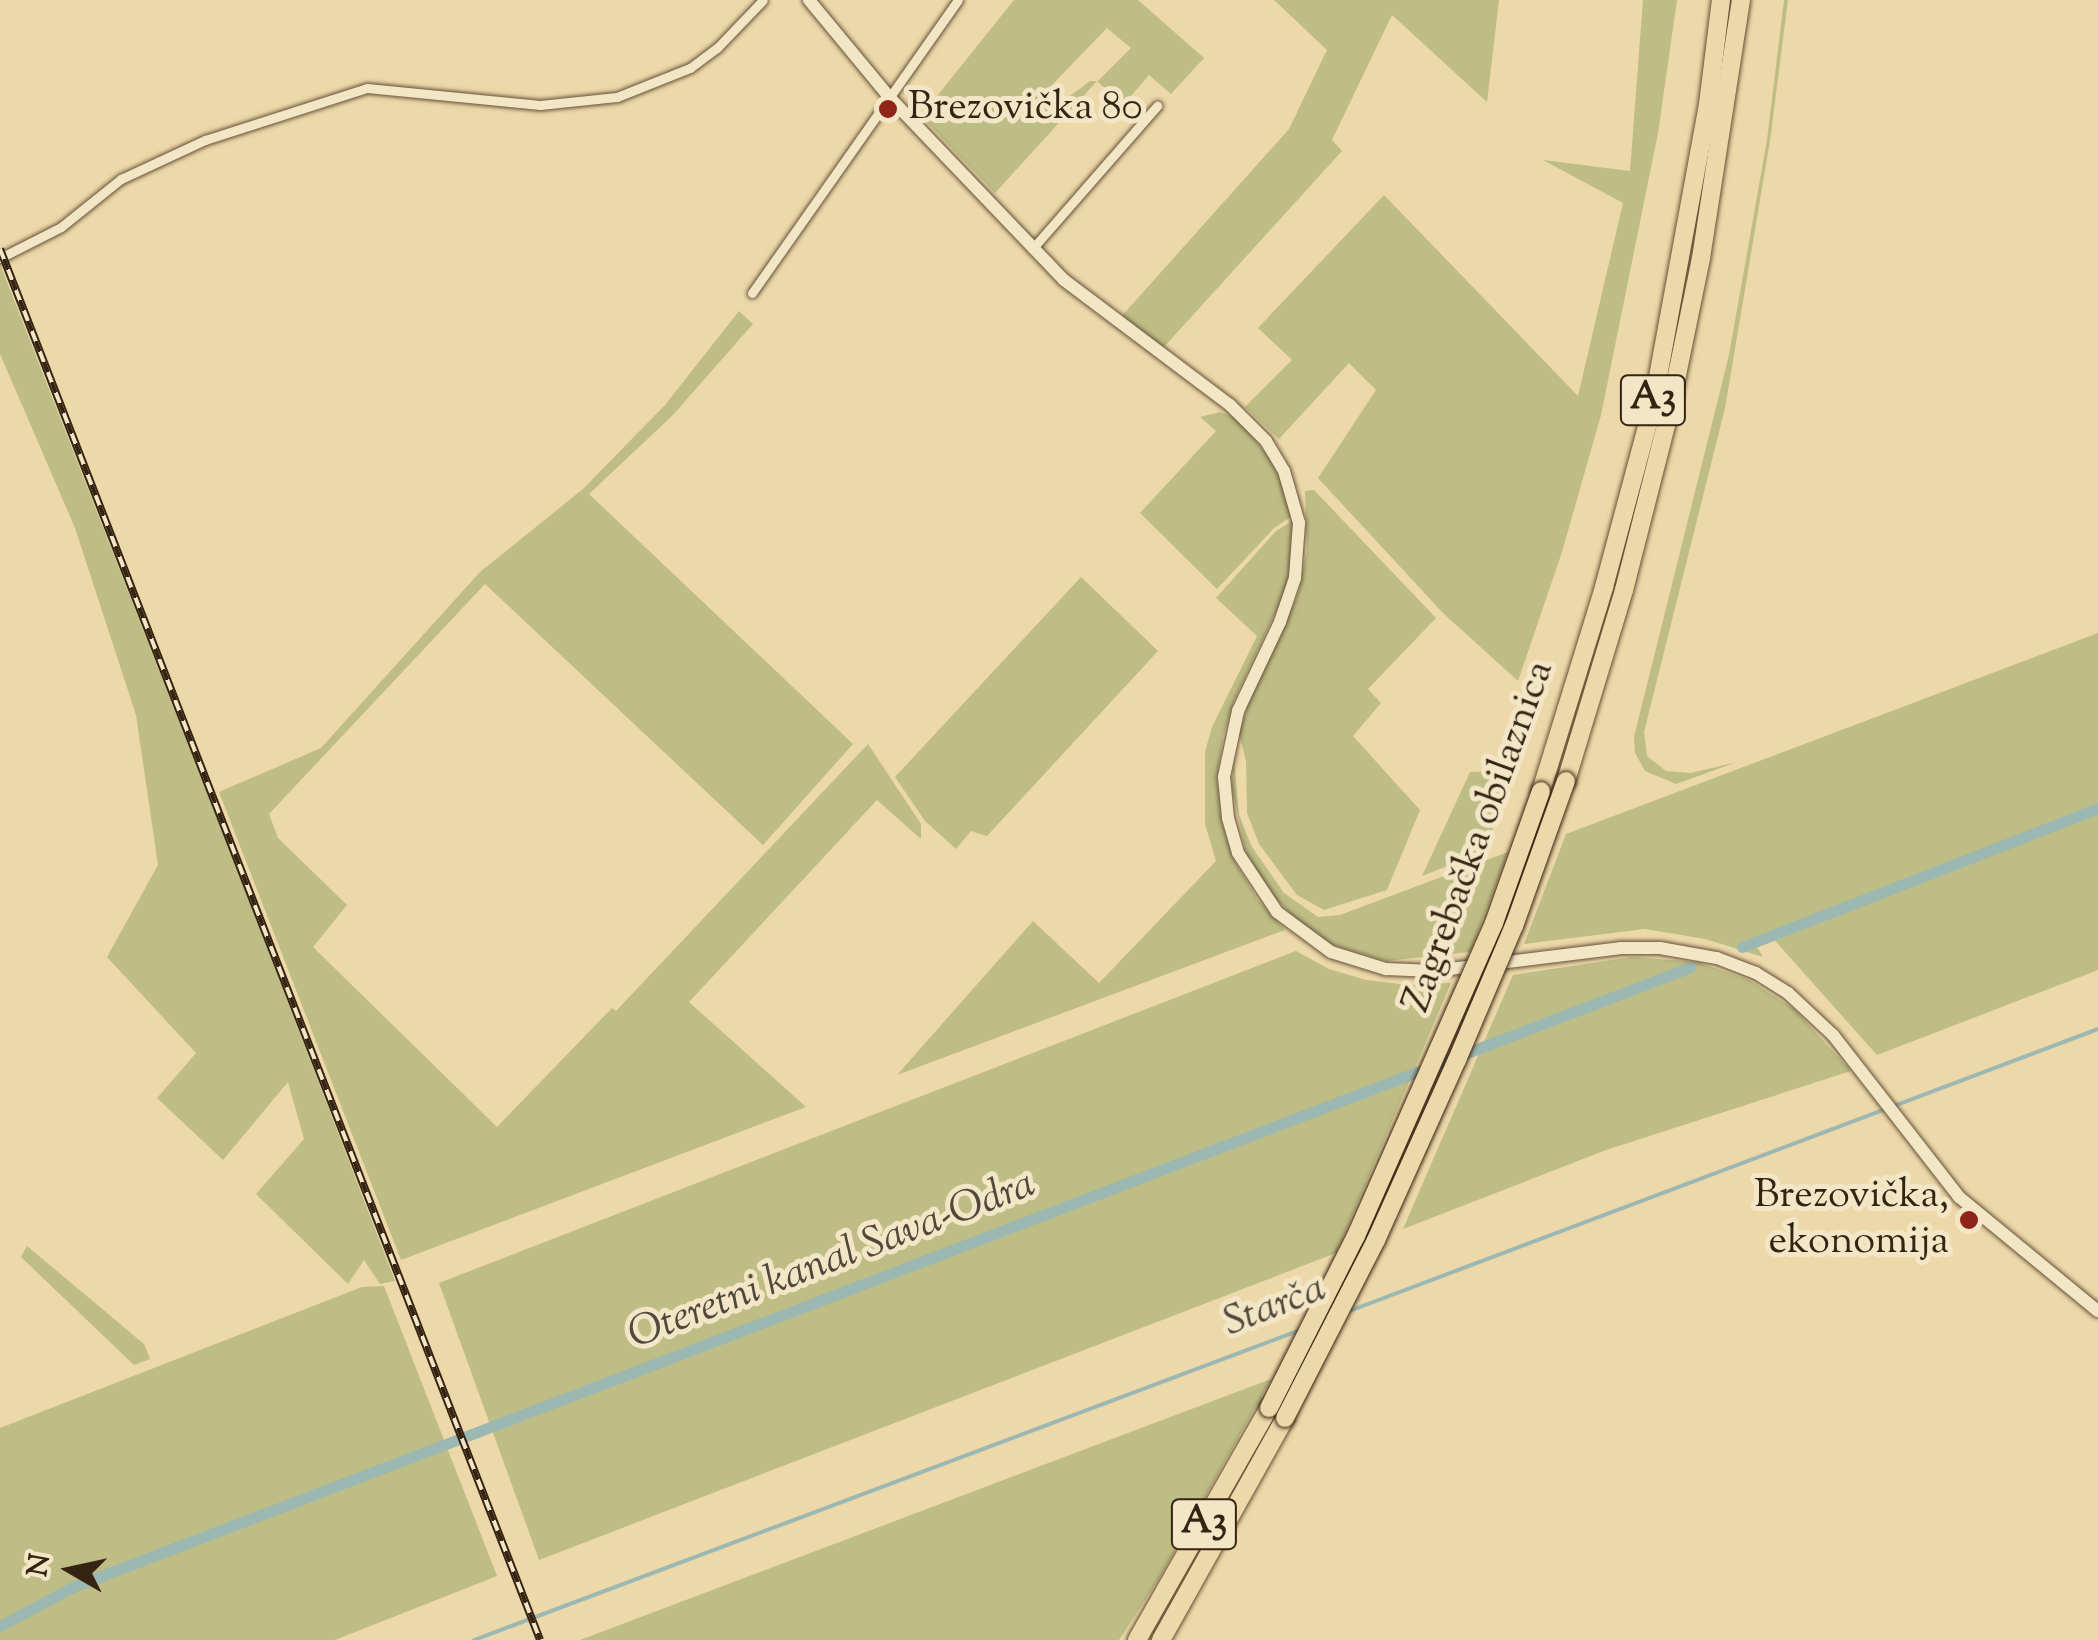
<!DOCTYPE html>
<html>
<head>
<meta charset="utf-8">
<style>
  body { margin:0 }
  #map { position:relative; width:2098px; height:1640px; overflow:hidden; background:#edd8a9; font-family:"Sorts Mill Goudy",serif }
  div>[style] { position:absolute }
  .green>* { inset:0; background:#bdbd85 }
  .stream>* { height:4px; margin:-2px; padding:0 2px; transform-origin:2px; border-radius:2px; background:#9cb8b2 }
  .canal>* { height:11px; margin:-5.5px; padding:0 5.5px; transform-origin:5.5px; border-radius:5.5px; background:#9cb8b2 }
  .roads { filter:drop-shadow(0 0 2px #645138) drop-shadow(0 0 2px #645138) }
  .minor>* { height:9px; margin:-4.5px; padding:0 4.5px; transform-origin:4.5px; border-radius:4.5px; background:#f3e6c7 }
  .secondary>* { height:12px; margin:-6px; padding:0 6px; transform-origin:6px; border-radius:6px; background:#f3e6c7 }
  .motorway>* { height:18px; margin:-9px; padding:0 9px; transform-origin:9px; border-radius:9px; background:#edd8a9 }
  .rail>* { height:8px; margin-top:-4px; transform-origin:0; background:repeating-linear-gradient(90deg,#f3e6c7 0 11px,#362413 0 22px); box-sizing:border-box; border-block:2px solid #362413 }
  .bridges { filter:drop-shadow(0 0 2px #362413) drop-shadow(0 0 2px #362413) }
  .motorway-bridge>* { height:18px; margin:-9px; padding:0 9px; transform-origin:9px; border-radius:9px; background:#edd8a9 }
  .dots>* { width:28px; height:28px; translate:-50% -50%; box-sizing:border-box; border:5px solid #f3e6c7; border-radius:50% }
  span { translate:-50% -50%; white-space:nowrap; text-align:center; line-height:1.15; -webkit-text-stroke:10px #f3e6c7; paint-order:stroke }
  .shield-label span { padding:2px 8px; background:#f3e6c7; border:2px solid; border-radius:8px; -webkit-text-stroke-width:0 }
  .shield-label { font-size:38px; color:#362413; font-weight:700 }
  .poi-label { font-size:40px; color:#362413 }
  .left { translate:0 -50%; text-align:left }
  .right { translate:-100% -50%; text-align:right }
  .street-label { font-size:40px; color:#362413 }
  .water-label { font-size:42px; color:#50493b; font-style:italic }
  .north { position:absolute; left:20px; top:1520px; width:100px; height:100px; -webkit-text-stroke:8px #f3e6c7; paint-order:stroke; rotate:279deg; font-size:28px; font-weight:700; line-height:40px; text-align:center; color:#362413 }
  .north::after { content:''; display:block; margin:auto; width:35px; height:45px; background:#362413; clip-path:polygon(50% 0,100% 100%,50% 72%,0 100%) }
</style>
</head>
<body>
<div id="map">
  <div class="green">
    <div style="clip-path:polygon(evenodd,1014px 0,1138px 0,1204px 58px,1171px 94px,1149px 75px,1123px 105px,1097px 81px,995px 193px,921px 116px,1014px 0,1107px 28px,1131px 48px,1098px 81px,1090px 81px,1058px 105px,1049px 88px,1107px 28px)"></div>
    <div style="clip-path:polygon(1274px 0,1499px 0,1487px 102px,1392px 15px,1332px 140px,1342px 151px,1164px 347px,1120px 318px,1289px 129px,1327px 50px)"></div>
    <div style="clip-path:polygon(1643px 0,1677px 0,1658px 133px,1601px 415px,1562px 552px,1518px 681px,1443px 613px,1318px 478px,1376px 390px,1349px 363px,1279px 439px,1245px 407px,1292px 360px,1258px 328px,1384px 195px,1578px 396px,1623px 203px,1543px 160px,1630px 171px)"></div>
    <div style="clip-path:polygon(1784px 0,1788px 0,1770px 141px,1725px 408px,1644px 732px,1647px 756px,1666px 771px,1691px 773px,1737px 762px,1676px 784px,1645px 771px,1635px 753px,1634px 737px,1729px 355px,1767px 140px)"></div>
    <div style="clip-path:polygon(0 264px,246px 893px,395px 1281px,380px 1284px,364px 1260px,348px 1284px,256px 1194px,304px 1139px,288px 1082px,223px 1160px,157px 1098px,196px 1053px,107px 957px,158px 865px,136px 715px,75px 528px,0 354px)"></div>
    <div style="clip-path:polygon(739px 311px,753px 324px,672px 416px,589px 494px,853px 744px,763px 845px,485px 584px,269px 814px,278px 838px,347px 905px,313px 947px,497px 1127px,612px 1008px,616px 1011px,868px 744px,921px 824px,921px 839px,877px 800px,689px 1002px,806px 1107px,401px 1260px,219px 792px,321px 748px,480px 572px,583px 489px,665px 405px)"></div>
    <div style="clip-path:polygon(1220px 412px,1238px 419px,1270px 459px,1285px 489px,1291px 517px,1274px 528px,1217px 589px,1140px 513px,1216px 431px,1200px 417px)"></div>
    <div style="clip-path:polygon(1314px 490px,1436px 618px,1368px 689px,1381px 703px,1353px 736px,1420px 810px,1387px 890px,1324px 910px,1297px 895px,1259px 844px,1247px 813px,1246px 761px,1239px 733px,1250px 699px,1298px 595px,1307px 550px,1305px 491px)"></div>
    <div style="clip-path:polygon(1292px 521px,1290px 569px,1284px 594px,1234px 700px,1223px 736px,1217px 778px,1222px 823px,1233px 859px,1258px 900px,1285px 930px,897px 1075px,1033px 921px,1099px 983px,1216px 861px,1205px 824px,1205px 752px,1212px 727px,1257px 636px,1216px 598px,1276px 531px)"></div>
    <div style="clip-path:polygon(1081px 577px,1158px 651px,987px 836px,971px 831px,956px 849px,925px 821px,895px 777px)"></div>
    <div style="clip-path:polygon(2098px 633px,2098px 970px,1877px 1055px,1770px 935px,1754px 942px,1763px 957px,1705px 939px,1645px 929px,1524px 944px,1566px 834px)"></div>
    <div style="clip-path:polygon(1518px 743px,1521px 747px,1504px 794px,1506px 800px,1486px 843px,1486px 851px,1422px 876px,1470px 772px,1497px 771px)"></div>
    <div style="clip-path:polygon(1234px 759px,1239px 815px,1252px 847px,1284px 893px,1318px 917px,1340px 915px,1508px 852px,1470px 952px,1386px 961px,1333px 945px,1302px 926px,1267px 889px,1246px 852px,1232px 789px)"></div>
    <div style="clip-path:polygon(1296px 951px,1329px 969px,1366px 980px,1409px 985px,1451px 983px,1336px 1253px,539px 1560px,439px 1283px)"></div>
    <div style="clip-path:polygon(1632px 957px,1697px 962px,1749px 980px,1794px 1009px,1851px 1071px,1606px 1150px,1403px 1229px,1513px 975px)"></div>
    <div style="clip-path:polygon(27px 1246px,144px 1344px,150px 1359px,134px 1365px,21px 1257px)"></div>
    <div style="clip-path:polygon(384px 1286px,497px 1576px,335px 1640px,0 1640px,0 1428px,362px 1287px)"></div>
    <div style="clip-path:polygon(1271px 1379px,1159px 1579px,1119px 1640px,580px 1640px)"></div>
  </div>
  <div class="stream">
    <div style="left:1344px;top:1313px;width:806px;rotate:-20.64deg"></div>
    <div style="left:474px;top:1640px;width:885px;rotate:-20.56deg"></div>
  </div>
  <div class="canal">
    <div style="left:1742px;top:947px;width:382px;rotate:-21.3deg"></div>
    <div style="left:0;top:1626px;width:85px;rotate:-28.1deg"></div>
    <div style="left:75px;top:1586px;width:1730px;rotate:-20.96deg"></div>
  </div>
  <div class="roads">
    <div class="minor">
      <div style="left:1033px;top:248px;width:189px;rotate:-48.9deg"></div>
      <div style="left:0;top:258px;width:68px;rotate:-26.9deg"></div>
      <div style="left:61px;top:227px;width:77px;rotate:-38.7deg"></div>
      <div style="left:121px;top:179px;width:93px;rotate:-24.9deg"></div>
      <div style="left:205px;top:140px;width:170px;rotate:-17.8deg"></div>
      <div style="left:367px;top:88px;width:174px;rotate:5.6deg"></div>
      <div style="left:540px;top:105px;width:77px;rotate:-5.9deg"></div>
      <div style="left:617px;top:97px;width:79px;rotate:-21.7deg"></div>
      <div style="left:690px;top:68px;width:34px;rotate:-37deg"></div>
      <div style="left:717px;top:48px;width:66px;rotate:-46.2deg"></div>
      <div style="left:752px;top:293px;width:358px;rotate:-54.9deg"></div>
    </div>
    <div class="secondary">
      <div style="left:809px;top:0;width:127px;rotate:50.4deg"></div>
      <div style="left:890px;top:98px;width:252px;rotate:46.3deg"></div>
      <div style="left:1064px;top:280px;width:208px;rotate:37deg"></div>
      <div style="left:1230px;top:405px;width:51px;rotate:45deg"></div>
      <div style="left:1266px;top:441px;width:35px;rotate:59deg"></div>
      <div style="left:1284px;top:471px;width:54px;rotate:73.9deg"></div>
      <div style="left:1299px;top:523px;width:55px;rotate:94.2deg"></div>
      <div style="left:1295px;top:578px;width:46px;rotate:108.8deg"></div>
      <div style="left:1280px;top:622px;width:98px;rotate:115.3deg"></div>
      <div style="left:1238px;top:711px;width:67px;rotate:102deg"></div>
      <div style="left:1224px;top:777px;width:41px;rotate:84.4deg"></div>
      <div style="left:1228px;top:818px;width:36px;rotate:74deg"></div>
      <div style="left:1238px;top:853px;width:71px;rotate:56.5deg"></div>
      <div style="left:1277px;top:912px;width:67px;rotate:36.5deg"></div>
      <div style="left:1331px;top:952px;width:58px;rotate:17.2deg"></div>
      <div style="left:1386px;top:969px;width:48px;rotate:2.4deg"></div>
      <div style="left:1434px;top:971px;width:187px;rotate:-7deg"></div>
      <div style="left:1620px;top:948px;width:40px"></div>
      <div style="left:1660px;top:948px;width:58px;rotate:10deg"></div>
      <div style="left:1717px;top:958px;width:42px;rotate:21deg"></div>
      <div style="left:1756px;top:973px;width:38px;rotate:32deg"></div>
      <div style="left:1788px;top:993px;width:62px;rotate:43deg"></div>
      <div style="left:1833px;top:1035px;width:205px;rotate:52.1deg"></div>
      <div style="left:1959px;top:1197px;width:180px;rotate:39.4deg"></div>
    </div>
    <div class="motorway">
      <div style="left:1566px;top:781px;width:200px;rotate:-73.1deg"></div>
      <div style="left:1624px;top:590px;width:187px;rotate:-75.7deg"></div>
      <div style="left:1670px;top:409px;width:154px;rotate:-78.4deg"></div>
      <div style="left:1701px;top:258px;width:261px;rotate:-81.2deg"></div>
      <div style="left:1541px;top:791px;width:214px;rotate:-72.8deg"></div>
      <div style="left:1604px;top:587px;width:189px;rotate:-75deg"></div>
      <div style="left:1653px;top:404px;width:305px;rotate:-79.6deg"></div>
      <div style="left:1708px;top:104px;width:105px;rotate:-82.9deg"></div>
      <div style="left:1137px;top:1640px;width:267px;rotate:-60.4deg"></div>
      <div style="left:1161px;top:1640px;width:254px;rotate:-60.8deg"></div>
    </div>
  </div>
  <div class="rail">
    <div style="left:0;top:249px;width:1492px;rotate:68.78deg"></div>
  </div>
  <div class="bridges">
    <div class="motorway-bridge">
      <div style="left:1269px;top:1408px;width:193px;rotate:-63.2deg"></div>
      <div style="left:1356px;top:1236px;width:342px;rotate:-66.2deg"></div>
      <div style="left:1494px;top:923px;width:140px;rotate:-70.4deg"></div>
      <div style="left:1285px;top:1418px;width:200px;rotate:-62.9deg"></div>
      <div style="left:1376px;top:1240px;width:197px;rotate:-65.8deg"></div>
      <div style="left:1457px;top:1060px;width:146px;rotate:-67deg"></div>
      <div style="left:1514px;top:926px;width:154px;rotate:-70.3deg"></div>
    </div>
  </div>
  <div class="dots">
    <div style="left:888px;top:109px;background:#8f2418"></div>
    <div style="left:1969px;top:1220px;background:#8f2418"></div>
  </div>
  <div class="shield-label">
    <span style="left:1653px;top:400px">A3</span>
    <span style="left:1204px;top:1524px">A3</span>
  </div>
  <div class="poi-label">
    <span class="left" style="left:908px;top:109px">Brezovička 80</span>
    <span class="right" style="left:1949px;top:1220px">Brezovička,<br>ekonomija</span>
  </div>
  <div class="street-label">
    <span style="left:1480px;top:837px;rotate:-70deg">Zagrebačka obilaznica</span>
  </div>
  <div class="water-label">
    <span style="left:832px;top:1261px;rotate:-21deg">Oteretni kanal Sava-Odra</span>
    <span style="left:1275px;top:1307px;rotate:-21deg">Starča</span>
  </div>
  <div class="north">N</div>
</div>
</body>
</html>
